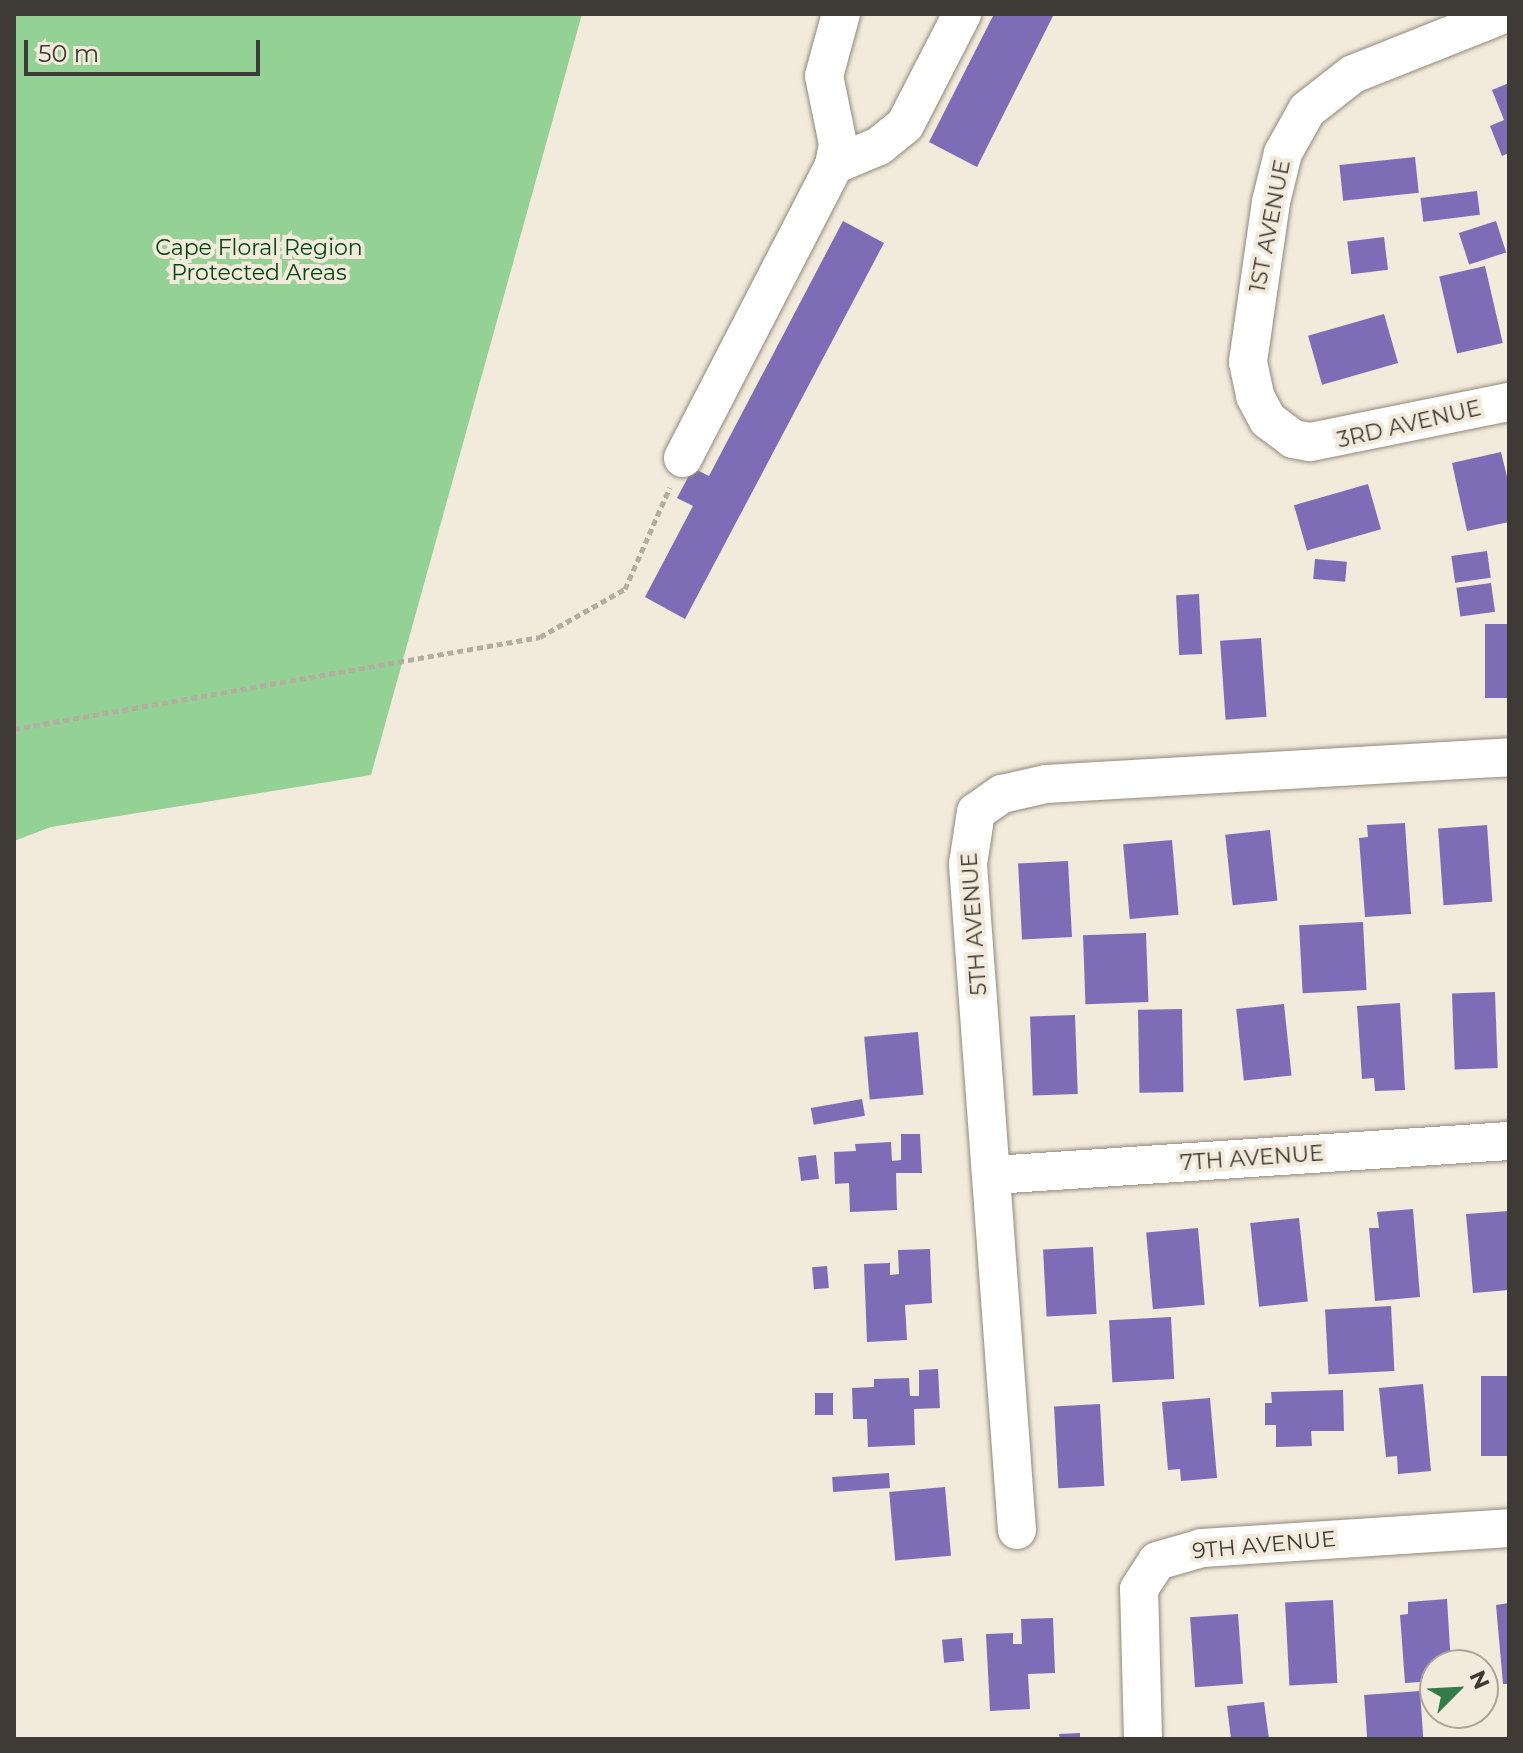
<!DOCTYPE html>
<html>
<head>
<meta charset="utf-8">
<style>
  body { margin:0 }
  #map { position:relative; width:1523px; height:1753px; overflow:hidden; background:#f2eadb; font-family:Montserrat,sans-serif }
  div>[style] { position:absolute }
  .green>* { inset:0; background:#93d294 }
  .building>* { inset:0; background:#7c6db6; transform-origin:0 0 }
  .path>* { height:5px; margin-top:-2.5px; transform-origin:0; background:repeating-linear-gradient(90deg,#b4ada1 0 6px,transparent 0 10px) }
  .roads { filter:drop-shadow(0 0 2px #91897c) drop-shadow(0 0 2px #91897c) }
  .minor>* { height:38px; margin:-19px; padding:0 19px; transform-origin:19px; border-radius:19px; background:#fff }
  span { translate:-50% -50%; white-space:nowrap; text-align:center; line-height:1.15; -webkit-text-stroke:8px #f2eadb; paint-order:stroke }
  .street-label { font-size:22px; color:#3e3a35 }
  .park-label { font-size:22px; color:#00490d }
  .frame { position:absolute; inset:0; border:16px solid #3e3a35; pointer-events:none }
  .north { position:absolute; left:1419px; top:1649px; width:80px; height:80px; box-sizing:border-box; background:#f2eadb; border:2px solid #aaa499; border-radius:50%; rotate:66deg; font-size:22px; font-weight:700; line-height:32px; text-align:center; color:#3e3a35 }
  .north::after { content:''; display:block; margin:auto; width:28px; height:36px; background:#337c4a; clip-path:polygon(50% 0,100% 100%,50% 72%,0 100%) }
  .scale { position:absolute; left:24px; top:40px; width:236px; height:36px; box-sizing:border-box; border:4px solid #3e3a35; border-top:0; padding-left:10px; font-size:24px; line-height:28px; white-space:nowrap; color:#3e3a35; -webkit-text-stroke:6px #f2eadb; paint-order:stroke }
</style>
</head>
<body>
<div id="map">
  <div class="green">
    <div style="clip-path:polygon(14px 14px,582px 14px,371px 775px,51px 827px,14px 841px)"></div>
  </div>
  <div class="building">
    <div style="clip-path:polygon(994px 14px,1054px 14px,977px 167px,929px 142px)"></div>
    <div style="clip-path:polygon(1509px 83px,1509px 153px,1502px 156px,1490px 126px,1504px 120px,1492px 90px)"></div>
    <div style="left:1415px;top:157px;width:36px;height:76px;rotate:84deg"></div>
    <div style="left:1477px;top:191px;width:24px;height:57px;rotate:83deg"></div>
    <div style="clip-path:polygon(843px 221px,884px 243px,685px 619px,645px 597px,693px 506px,677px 498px,693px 468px,709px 476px)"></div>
    <div style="left:1496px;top:221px;width:33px;height:39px;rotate:72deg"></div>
    <div style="left:1384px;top:237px;width:33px;height:37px;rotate:83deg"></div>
    <div style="left:1485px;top:266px;width:79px;height:47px;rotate:77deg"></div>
    <div style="left:1384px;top:314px;width:51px;height:79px;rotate:74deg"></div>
    <div style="clip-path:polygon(1501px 452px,1509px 485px,1509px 522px,1467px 531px,1452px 463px)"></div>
    <div style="left:1368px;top:484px;width:47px;height:77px;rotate:74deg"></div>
    <div style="left:1487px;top:551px;width:27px;height:36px;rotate:82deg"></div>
    <div style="left:1315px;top:559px;width:32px;height:20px;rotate:5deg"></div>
    <div style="left:1491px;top:583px;width:29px;height:35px;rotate:82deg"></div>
    <div style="left:1199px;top:594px;width:60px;height:23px;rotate:87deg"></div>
    <div style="left:1509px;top:624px;width:74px;height:24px;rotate:90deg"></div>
    <div style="left:1261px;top:638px;width:79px;height:41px;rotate:86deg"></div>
    <div style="clip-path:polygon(1405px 823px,1411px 914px,1365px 917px,1359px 838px,1368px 837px,1367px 825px)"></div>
    <div style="left:1487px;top:825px;width:77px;height:49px;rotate:86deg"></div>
    <div style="left:1270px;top:830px;width:71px;height:45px;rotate:84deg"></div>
    <div style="left:1172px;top:840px;width:75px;height:49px;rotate:85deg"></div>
    <div style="left:1068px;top:861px;width:76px;height:50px;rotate:87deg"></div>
    <div style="left:1363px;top:922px;width:68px;height:64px;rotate:87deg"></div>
    <div style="left:1146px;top:933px;width:69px;height:63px;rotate:88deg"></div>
    <div style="left:1495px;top:992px;width:76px;height:43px;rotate:88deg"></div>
    <div style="clip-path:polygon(1400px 1003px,1405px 1090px,1375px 1091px,1374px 1078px,1362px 1079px,1357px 1006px)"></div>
    <div style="left:1284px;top:1004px;width:72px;height:48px;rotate:84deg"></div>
    <div style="left:1182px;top:1009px;width:83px;height:44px;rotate:89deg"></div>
    <div style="left:1075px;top:1015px;width:79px;height:45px;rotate:88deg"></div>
    <div style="left:918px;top:1032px;width:63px;height:54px;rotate:85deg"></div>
    <div style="left:862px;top:1099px;width:17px;height:52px;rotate:80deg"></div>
    <div style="clip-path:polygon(901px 1134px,920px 1134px,922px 1173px,896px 1173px,897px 1210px,850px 1212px,849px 1183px,835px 1184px,834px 1152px,856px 1151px,855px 1144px,891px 1142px,892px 1161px,901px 1160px)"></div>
    <div style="left:816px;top:1155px;width:24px;height:18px;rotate:83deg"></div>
    <div style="clip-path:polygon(1413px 1209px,1420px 1297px,1375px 1301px,1369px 1228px,1379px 1228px,1377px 1212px)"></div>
    <div style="clip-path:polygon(1509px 1211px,1509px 1290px,1473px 1293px,1466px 1214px)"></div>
    <div style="left:1299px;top:1218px;width:84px;height:49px;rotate:84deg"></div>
    <div style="left:1198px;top:1228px;width:77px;height:52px;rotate:85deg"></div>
    <div style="left:1093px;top:1247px;width:67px;height:50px;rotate:87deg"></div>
    <div style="clip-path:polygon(930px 1249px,932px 1303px,905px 1305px,907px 1340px,867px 1342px,864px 1264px,890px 1263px,890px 1275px,899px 1274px,898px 1250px)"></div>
    <div style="left:827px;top:1266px;width:22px;height:15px;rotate:85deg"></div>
    <div style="left:1391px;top:1306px;width:65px;height:66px;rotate:87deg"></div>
    <div style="left:1171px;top:1317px;width:62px;height:62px;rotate:87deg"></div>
    <div style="clip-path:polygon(938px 1369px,940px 1408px,914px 1409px,915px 1445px,868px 1447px,867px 1419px,853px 1419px,852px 1388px,874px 1387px,874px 1379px,909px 1378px,910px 1396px,919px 1396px,919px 1370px)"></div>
    <div style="left:1509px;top:1376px;width:80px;height:28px;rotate:90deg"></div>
    <div style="clip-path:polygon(1423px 1384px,1431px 1471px,1398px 1474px,1397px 1456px,1386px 1457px,1379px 1388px)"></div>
    <div style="clip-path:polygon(1343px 1390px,1344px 1431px,1311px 1431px,1312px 1446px,1276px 1447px,1276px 1425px,1265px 1425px,1265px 1403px,1272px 1403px,1271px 1392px)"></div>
    <div style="left:815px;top:1393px;width:18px;height:22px"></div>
    <div style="clip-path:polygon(1210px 1398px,1217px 1478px,1181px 1481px,1180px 1469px,1168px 1470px,1162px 1402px)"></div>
    <div style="left:1100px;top:1404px;width:82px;height:46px;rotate:87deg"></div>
    <div style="left:889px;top:1473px;width:15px;height:57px;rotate:86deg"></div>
    <div style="left:945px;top:1487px;width:69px;height:56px;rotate:85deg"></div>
    <div style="clip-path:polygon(1447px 1599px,1451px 1665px,1435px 1665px,1435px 1681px,1405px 1683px,1400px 1615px,1408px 1614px,1408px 1602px)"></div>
    <div style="left:1333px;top:1600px;width:83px;height:48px;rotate:87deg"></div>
    <div style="clip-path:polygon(1509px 1603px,1509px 1684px,1503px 1684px,1496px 1605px)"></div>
    <div style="left:1238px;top:1614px;width:70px;height:48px;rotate:86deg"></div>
    <div style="clip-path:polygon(1053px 1618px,1055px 1673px,1028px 1674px,1030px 1709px,990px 1711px,986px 1634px,1013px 1633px,1013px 1644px,1022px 1644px,1021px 1619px)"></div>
    <div style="left:962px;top:1638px;width:23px;height:20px;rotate:85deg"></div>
    <div style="left:1420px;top:1691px;width:48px;height:56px;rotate:86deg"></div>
    <div style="clip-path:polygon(1264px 1702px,1269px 1739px,1231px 1739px,1227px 1706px)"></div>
    <div style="clip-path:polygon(1080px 1733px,1080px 1739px,1060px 1739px,1059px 1734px)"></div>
  </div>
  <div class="path">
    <div style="left:14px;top:729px;width:534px;rotate:-9.92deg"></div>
    <div style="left:540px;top:637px;width:98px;rotate:-29.5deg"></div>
    <div style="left:625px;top:589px;width:111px;rotate:-66.2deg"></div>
  </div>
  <div class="roads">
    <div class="minor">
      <div style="left:1504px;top:14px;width:162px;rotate:158.3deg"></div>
      <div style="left:1353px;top:74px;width:58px;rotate:142deg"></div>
      <div style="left:1307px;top:110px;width:49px;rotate:119.2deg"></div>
      <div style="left:1283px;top:153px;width:50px;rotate:103.8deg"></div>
      <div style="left:1271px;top:202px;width:162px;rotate:98.2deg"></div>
      <div style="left:1248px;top:362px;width:35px;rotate:78deg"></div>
      <div style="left:1255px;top:396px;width:27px;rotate:62deg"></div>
      <div style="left:1268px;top:420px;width:31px;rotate:37deg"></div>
      <div style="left:1293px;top:439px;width:17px;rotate:10deg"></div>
      <div style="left:1310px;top:442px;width:203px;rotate:-11.4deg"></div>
      <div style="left:834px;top:165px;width:49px;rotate:-22.9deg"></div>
      <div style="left:879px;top:146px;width:33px;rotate:-39deg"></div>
      <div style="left:905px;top:125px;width:125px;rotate:-62.8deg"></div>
      <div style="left:683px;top:458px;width:330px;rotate:-62.7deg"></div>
      <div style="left:834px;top:165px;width:21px;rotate:-79deg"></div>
      <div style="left:838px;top:144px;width:69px;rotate:-101.6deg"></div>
      <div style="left:824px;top:76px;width:64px;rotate:-74.7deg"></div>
      <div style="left:994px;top:1175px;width:516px;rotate:-3.78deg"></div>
      <div style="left:1017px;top:1530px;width:668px;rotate:-94.21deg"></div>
      <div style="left:968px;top:864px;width:53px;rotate:-81.3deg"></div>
      <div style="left:976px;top:812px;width:32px;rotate:-35deg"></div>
      <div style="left:1002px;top:794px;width:45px;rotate:-12.8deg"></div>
      <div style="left:1046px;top:784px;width:464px;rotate:-3.3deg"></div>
      <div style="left:1143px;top:1739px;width:150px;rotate:-91.5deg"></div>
      <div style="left:1139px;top:1589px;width:33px;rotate:-57deg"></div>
      <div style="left:1157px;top:1561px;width:47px;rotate:-16.1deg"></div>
      <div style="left:1202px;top:1548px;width:308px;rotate:-3.7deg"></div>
    </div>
  </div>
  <div class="street-label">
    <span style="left:1270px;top:226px;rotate:-79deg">1ST AVENUE</span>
    <span style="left:1409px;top:424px;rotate:-13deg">3RD AVENUE</span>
    <span style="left:974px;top:924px;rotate:-94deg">5TH AVENUE</span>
    <span style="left:1252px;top:1158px;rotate:-4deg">7TH AVENUE</span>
    <span style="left:1264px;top:1545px;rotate:-5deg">9TH AVENUE</span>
  </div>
  <div class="park-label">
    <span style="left:259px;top:260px">Cape Floral Region<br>Protected Areas</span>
  </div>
  <div class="frame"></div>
  <div class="north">N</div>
  <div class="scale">50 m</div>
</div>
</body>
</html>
